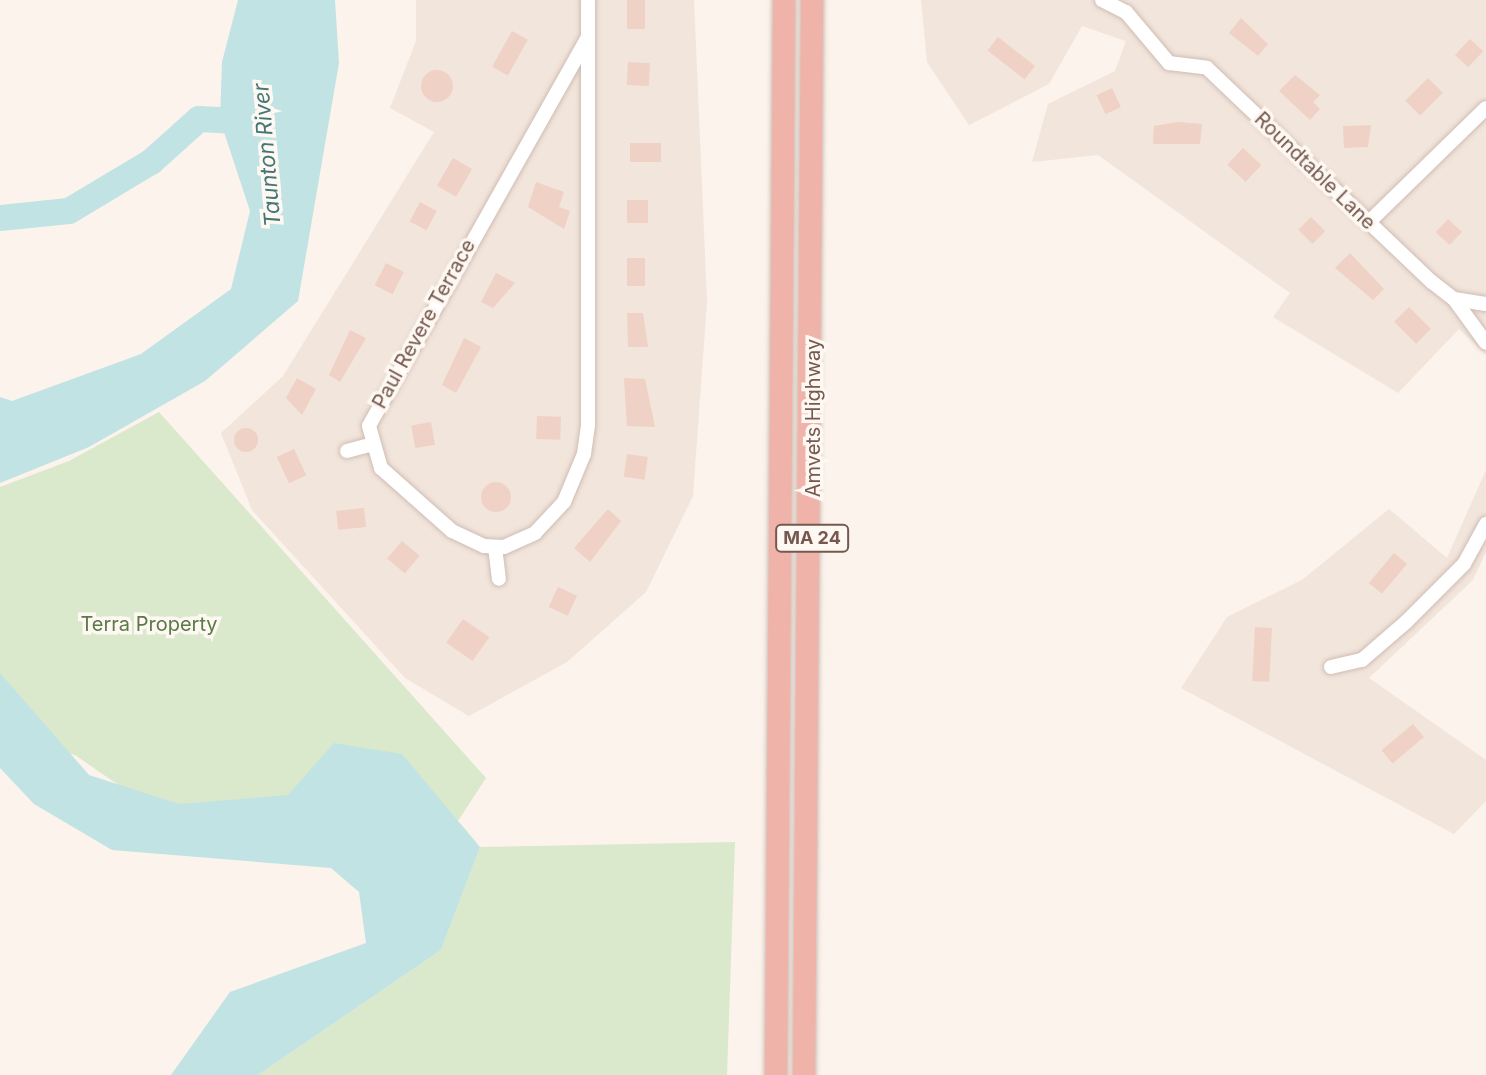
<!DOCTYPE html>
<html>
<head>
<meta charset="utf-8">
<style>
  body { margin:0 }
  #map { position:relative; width:1486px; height:1075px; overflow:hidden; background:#fbf3ec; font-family:Inter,sans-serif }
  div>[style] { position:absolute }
  .residential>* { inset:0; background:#f2e5db }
  .green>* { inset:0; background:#dae8cb }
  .water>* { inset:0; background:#c1e3e4 }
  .river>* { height:26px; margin:-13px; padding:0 13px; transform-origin:13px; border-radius:13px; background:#c1e3e4 }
  .building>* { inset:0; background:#efd1c6; transform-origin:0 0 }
  .round { border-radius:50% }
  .roads { filter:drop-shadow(0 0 2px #cfbdb4) drop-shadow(0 0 2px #cfbdb4) }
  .minor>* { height:14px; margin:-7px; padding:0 7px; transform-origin:7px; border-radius:7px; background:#fff }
  .highway>* { height:22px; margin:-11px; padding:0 11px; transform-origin:11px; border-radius:11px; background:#f0b3a9 }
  span { translate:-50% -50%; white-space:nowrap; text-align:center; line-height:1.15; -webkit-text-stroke:7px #fef8f2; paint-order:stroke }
  .shield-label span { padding:2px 6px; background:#fef8f2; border:2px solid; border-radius:6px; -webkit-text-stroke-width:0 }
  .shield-label { font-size:18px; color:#755950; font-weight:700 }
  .street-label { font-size:20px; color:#755950 }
  .park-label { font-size:20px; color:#5d7949 }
  .water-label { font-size:22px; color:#447678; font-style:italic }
</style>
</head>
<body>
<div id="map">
  <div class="residential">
    <div style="clip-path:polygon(416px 0,694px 0,707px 301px,693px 496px,646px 592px,567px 662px,469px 716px,405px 678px,252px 510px,221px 433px,283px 376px,434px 132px,390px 108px,416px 41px)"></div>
    <div style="clip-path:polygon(921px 0,1486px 0,1486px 355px,1459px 329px,1398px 393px,1273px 317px,1290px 293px,1098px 155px,1032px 162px,1048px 104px,1115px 71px,1126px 41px,1082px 26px,1049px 84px,969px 125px,927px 62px)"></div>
    <div style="clip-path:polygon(1486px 470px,1486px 552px,1473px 580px,1369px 678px,1486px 760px,1486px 801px,1454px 834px,1181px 688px,1227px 617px,1302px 580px,1389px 509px,1447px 558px)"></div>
  </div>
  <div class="green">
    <div style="clip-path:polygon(159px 412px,486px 778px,437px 853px,302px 812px,146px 804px,75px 755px,31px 742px,0 701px,0 487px,69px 461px)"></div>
    <div style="clip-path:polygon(735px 842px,727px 1075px,258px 1075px,441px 950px,480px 847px)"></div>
  </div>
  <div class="water">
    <div style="clip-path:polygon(238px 0,335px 0,339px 63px,298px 301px,205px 381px,89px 447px,0 483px,0 397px,12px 401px,141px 354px,231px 289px,250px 211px,220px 120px,222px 62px)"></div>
    <div style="clip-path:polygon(0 673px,89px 775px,179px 804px,288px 795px,334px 743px,402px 754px,480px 847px,441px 950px,258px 1075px,171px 1075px,230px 992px,366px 943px,359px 892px,331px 868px,112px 850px,34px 804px,0 768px)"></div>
  </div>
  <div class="river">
    <div style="left:0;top:218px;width:69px;rotate:-5.8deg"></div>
    <div style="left:69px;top:211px;width:96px;rotate:-30.9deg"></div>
    <div style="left:151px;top:162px;width:64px;rotate:-41.9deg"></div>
    <div style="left:199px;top:119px;width:34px;rotate:3deg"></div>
    <div style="left:233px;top:121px;width:21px;rotate:49deg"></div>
  </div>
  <div class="building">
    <div style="left:627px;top:0;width:18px;height:29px"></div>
    <div style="clip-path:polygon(1241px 18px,1268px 44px,1258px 56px,1229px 33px)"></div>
    <div style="left:512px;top:31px;width:18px;height:41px;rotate:29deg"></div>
    <div style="left:998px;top:37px;width:47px;height:17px;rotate:38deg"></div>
    <div style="left:1470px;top:39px;width:18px;height:22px;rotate:43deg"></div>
    <div style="left:628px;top:62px;width:22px;height:23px;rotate:3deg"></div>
    <div class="round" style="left:421px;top:70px;width:32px;height:32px"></div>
    <div style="clip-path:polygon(1295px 75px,1320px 95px,1313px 102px,1320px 109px,1310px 120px,1279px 91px)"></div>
    <div style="left:1428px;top:78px;width:21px;height:32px;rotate:45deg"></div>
    <div style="left:1112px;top:88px;width:21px;height:17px;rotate:65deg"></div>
    <div style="clip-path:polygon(1178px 122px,1202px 124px,1200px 144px,1153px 144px,1154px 126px)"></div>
    <div style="clip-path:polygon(1371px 125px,1368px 147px,1344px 148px,1343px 126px)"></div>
    <div style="left:630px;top:143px;width:31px;height:19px"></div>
    <div style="left:1243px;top:148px;width:25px;height:23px;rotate:43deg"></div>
    <div style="left:453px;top:158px;width:22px;height:32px;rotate:30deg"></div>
    <div style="clip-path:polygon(536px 182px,564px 192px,559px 207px,570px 211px,564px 229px,528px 207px)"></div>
    <div style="left:627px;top:200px;width:21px;height:23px"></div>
    <div style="left:420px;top:202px;width:19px;height:22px;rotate:28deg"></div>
    <div style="left:1311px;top:217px;width:20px;height:18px;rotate:45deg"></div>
    <div style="left:1448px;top:219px;width:19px;height:18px;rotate:43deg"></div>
    <div style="clip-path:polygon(1350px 253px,1384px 289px,1373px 300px,1335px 268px)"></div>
    <div style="left:627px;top:258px;width:18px;height:28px"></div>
    <div style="left:386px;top:263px;width:20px;height:25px;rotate:27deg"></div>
    <div style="clip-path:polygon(496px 273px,515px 283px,493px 308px,481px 302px)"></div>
    <div style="left:1409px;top:307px;width:31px;height:21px;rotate:45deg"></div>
    <div style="clip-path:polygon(627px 313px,643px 313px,648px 347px,628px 347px)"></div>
    <div style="clip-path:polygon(350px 330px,366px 338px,340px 382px,329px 375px)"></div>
    <div style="clip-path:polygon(464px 338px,481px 347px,456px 393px,442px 385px)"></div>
    <div style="clip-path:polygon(297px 378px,316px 389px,302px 415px,286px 398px)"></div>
    <div style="clip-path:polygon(624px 378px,645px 379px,655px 427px,627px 426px)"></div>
    <div style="left:537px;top:416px;width:24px;height:23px;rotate:2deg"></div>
    <div style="left:431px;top:422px;width:23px;height:20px;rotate:80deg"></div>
    <div class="round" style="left:234px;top:428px;width:24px;height:24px"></div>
    <div style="left:294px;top:449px;width:29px;height:19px;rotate:65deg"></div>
    <div style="left:627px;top:454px;width:21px;height:23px;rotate:8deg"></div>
    <div class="round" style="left:481px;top:482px;width:30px;height:30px"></div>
    <div style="left:364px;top:508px;width:19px;height:28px;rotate:84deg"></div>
    <div style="clip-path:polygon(608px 509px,621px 521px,590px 562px,574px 548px)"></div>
    <div style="left:402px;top:541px;width:23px;height:23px;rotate:40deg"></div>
    <div style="left:1394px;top:553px;width:17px;height:39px;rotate:40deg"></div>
    <div style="left:558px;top:587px;width:21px;height:22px;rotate:25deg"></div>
    <div style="left:463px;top:619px;width:32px;height:29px;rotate:35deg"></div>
    <div style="left:1255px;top:627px;width:17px;height:54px;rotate:3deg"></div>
    <div style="left:1413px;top:724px;width:17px;height:41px;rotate:50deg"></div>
  </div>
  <div class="roads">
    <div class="minor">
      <div style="left:1102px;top:0;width:27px;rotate:27deg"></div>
      <div style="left:1126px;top:12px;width:67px;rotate:49.9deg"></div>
      <div style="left:1169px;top:63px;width:38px;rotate:7deg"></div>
      <div style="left:1207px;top:68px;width:311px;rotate:43.6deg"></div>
      <div style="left:1432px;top:282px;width:28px;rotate:38deg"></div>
      <div style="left:1454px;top:299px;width:32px;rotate:9deg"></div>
      <div style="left:588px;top:37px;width:446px;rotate:119.4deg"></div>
      <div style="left:369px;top:426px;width:44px;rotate:74.1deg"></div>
      <div style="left:381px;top:468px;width:95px;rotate:41.6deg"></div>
      <div style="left:452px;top:531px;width:35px;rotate:25deg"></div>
      <div style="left:484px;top:546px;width:20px;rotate:3deg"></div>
      <div style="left:504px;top:547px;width:34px;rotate:-24deg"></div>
      <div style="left:535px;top:533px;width:42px;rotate:-46.9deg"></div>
      <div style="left:564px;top:502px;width:52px;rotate:-67.4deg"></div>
      <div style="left:584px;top:454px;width:30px;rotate:-82deg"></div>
      <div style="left:588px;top:424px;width:424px;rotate:-90deg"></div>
      <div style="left:1369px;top:222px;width:163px;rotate:-44.3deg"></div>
      <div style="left:1454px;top:299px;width:54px;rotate:54deg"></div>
      <div style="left:347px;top:451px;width:23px;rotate:-15deg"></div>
      <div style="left:495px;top:547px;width:32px;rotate:83deg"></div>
      <div style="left:1331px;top:667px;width:32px;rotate:-13deg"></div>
      <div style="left:1362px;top:660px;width:58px;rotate:-40.8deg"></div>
      <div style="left:1406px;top:622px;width:82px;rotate:-45deg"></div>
      <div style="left:1464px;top:564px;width:46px;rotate:-61.2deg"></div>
    </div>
    <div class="highway">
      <div style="left:776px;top:1075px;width:1075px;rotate:-89.57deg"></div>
      <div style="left:804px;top:1075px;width:1075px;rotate:-89.57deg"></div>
    </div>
  </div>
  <div class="shield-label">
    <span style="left:812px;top:538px">MA 24</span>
  </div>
  <div class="street-label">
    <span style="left:1315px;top:171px;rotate:44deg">Roundtable Lane</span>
    <span style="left:424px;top:324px;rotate:-61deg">Paul Revere Terrace</span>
    <span style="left:813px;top:418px;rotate:-90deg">Amvets Highway</span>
  </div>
  <div class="park-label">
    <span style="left:149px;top:624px">Terra Property</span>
  </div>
  <div class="water-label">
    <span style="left:267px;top:155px;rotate:-95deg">Taunton River</span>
  </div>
</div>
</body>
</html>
